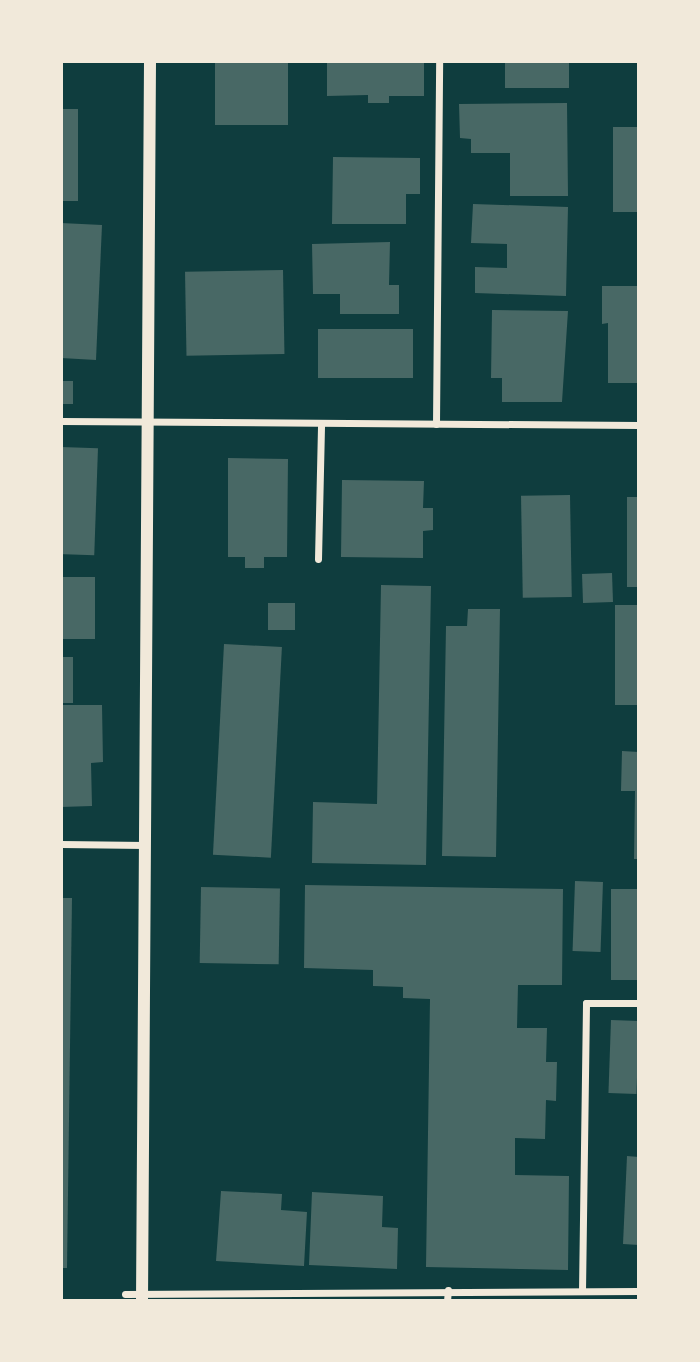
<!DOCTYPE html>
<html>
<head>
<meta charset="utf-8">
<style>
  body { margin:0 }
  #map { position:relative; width:700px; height:1362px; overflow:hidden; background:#0f3d3e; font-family:"PT Sans Narrow",sans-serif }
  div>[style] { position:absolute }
  .building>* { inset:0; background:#486865; transform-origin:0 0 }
  .minor>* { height:7px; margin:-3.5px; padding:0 3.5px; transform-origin:3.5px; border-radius:3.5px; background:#f1e9da }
  .tertiary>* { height:12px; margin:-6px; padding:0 6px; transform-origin:6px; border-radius:6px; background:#f1e9da }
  span { translate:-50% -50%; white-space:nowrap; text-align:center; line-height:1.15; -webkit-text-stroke:5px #f1e9da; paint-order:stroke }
  .frame { position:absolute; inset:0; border:63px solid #f1e9da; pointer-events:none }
</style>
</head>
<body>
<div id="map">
  <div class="building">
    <div style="left:215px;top:61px;width:73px;height:64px"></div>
    <div style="clip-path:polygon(327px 61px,424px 61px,424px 96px,389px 96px,389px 103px,368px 103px,368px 95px,327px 96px)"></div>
    <div style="left:505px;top:61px;width:64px;height:27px"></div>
    <div style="clip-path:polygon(567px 103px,568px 196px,510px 196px,510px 153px,471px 153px,471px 139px,460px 138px,459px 104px)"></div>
    <div style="left:61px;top:109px;width:17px;height:92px"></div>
    <div style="left:639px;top:127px;width:85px;height:26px;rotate:90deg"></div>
    <div style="clip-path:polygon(333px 157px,420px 158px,420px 194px,406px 194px,406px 224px,332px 224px)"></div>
    <div style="clip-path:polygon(473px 204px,568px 207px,566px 296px,475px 293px,475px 267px,507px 268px,507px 244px,471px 243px)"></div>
    <div style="clip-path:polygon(61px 223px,102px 225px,96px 360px,61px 358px)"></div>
    <div style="clip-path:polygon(390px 242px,389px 285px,399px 285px,399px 314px,340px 314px,340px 294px,313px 294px,312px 244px)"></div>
    <div style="left:283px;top:270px;width:84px;height:98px;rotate:89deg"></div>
    <div style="clip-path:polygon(602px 286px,639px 286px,639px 383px,608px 383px,608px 323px,602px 324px)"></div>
    <div style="clip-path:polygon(492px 310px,568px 311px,562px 402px,502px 402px,502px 378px,491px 378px)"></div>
    <div style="left:318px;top:329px;width:95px;height:49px"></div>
    <div style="left:61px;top:381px;width:12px;height:23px"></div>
    <div style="left:61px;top:447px;width:37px;height:107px;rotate:2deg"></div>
    <div style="clip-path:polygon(228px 458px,288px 459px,287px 557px,264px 557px,264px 568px,245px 568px,245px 557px,228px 557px)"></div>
    <div style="clip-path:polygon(342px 480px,424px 481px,423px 508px,433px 508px,433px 530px,423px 531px,423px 558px,341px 557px)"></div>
    <div style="left:570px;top:495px;width:102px;height:49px;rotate:89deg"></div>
    <div style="left:627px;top:497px;width:12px;height:90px"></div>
    <div style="left:612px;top:573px;width:29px;height:30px;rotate:88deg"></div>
    <div style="left:61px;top:577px;width:34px;height:62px"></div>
    <div style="clip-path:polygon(381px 585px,431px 586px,426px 865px,312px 863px,313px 802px,377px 804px)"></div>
    <div style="left:268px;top:603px;width:27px;height:27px"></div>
    <div style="left:615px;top:605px;width:24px;height:100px"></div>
    <div style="clip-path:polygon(468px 609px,500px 609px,496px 857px,442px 856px,446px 626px,467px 626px)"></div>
    <div style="left:224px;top:644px;width:58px;height:211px;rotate:3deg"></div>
    <div style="left:61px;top:657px;width:12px;height:46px"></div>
    <div style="clip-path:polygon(61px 705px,102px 705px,103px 762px,91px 763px,92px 806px,61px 807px)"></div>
    <div style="clip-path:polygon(622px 751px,639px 752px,639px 859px,634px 859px,635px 791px,621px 791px)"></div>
    <div style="left:575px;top:881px;width:28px;height:70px;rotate:2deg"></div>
    <div style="clip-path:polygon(305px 885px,563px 889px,562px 985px,518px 985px,517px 1028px,547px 1028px,546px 1062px,557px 1062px,556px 1101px,546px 1100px,545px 1139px,515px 1138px,515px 1175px,569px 1176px,568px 1270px,426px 1267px,430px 999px,403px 998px,403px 987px,373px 986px,373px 970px,304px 968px)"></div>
    <div style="left:201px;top:887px;width:79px;height:76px;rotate:1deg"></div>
    <div style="left:611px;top:889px;width:28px;height:91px"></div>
    <div style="clip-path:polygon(61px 898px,72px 898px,67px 1268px,61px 1268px)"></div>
    <div style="left:611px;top:1020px;width:28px;height:73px;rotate:2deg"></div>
    <div style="clip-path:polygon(627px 1156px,639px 1157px,639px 1245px,623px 1244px)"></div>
    <div style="clip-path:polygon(221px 1191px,282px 1194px,281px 1210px,307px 1212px,304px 1266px,216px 1261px)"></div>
    <div style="clip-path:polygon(312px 1192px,383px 1196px,382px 1227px,398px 1228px,397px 1269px,309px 1265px)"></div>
  </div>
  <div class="minor">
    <div style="left:61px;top:421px;width:578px;rotate:0.4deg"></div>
    <div style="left:436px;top:424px;width:363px;rotate:-89.5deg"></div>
    <div style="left:318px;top:559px;width:136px;rotate:-88.7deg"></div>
    <div style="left:61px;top:844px;width:84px;rotate:0.7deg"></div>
    <div style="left:582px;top:1291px;width:288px;rotate:-89.2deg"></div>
    <div style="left:586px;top:1003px;width:53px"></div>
    <div style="left:125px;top:1294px;width:514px;rotate:-0.33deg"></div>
    <div style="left:447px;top:1301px;width:11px;rotate:-85deg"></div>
  </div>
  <div class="tertiary">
    <div style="left:142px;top:1301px;width:1240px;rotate:-89.63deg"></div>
  </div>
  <div class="frame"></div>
</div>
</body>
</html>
